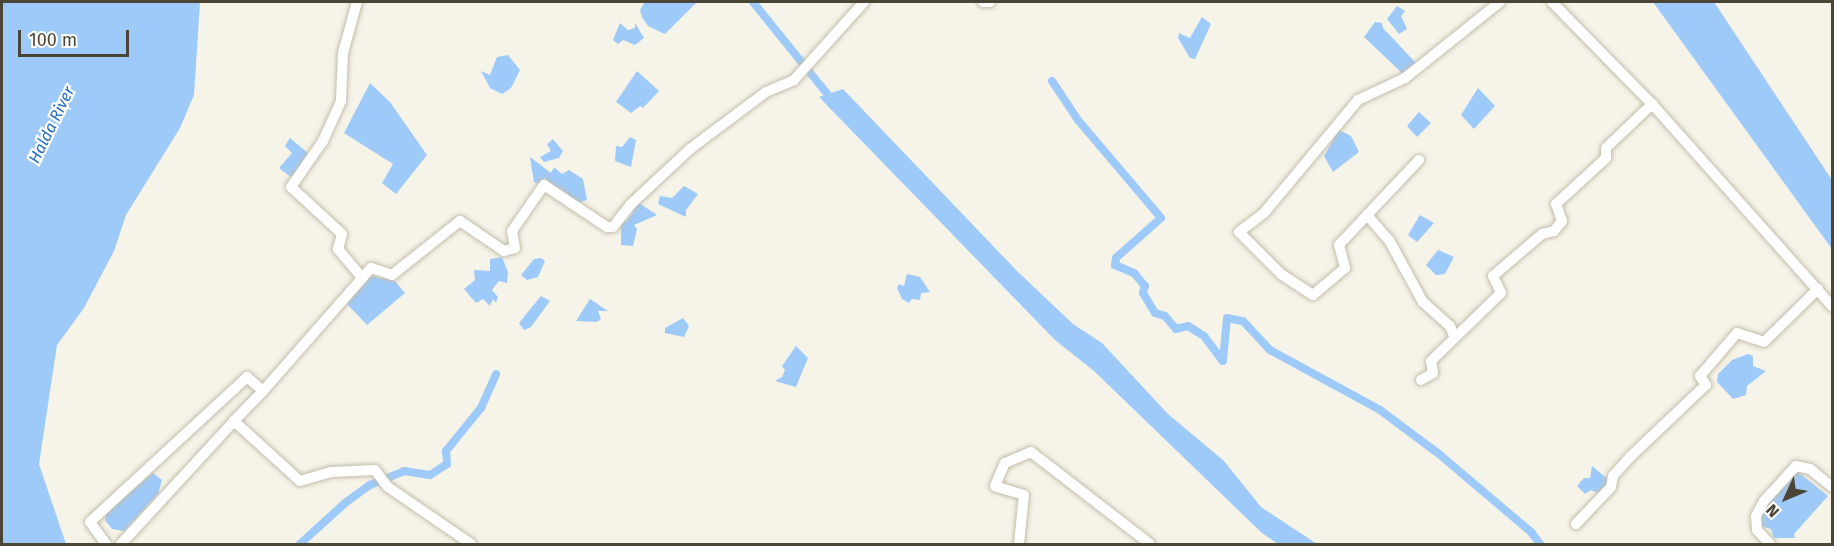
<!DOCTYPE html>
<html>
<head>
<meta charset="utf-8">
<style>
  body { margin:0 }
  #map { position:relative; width:1834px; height:546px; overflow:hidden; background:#f6f3e8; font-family:"Fira Sans",sans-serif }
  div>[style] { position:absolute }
  .water>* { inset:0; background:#9ecaf9 }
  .canal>* { height:8px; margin:-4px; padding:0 4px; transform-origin:4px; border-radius:4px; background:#9ecaf9 }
  .roads { filter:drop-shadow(0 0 2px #c3bdaa) drop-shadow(0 0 2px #c3bdaa) }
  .minor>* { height:10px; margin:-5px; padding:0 5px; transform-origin:5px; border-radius:5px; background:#fff }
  span { translate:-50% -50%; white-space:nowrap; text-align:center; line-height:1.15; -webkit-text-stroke:4.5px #fff; paint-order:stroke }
  .water-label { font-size:16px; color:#216dc4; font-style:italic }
  .frame { position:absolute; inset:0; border:3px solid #4b4536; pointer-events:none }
  .north { position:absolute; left:1756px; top:468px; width:60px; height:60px; -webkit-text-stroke:4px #fff; paint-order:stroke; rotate:226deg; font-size:16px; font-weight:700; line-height:24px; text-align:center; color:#4b4536 }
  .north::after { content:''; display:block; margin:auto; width:21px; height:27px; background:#4b4536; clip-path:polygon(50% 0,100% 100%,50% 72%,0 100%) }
  .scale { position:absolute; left:18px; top:30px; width:111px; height:27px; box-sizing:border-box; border:3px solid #4b4536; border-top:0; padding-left:8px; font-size:18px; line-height:21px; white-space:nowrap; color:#4b4536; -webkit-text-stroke:4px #fff; paint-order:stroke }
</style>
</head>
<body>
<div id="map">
  <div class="water">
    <div style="clip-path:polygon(2px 2px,200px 2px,194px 95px,180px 128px,126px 215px,114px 251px,84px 308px,57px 345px,39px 464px,66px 544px,2px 544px)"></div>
    <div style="clip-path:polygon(645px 2px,697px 2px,665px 34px,648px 26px,642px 17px,640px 10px)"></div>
    <div style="clip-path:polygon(1653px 2px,1714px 2px,1832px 180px,1832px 249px)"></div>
    <div style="clip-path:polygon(1397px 6px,1405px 11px,1401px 16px,1407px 29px,1399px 34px,1387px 19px)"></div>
    <div style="clip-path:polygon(1202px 17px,1211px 24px,1195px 59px,1190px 58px,1178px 38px,1179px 33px,1190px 38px)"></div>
    <div style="clip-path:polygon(1375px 22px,1382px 23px,1383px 28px,1416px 63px,1402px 73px,1364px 37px)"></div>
    <div style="clip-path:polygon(620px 23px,628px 30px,635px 28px,635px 23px,644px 38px,635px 45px,623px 40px,618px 44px,613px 40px)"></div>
    <div style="clip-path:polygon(508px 55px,520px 70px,511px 88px,502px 94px,490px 88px,481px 71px,490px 75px,497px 57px)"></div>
    <div style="clip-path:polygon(637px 71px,659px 91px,643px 108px,640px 106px,631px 113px,616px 102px)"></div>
    <div style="clip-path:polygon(370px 83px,390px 102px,427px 155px,396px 194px,382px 183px,393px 164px,344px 133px)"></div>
    <div style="clip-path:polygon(1478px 88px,1495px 106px,1474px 129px,1461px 115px)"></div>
    <div style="clip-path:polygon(843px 89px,1017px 271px,1073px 324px,1102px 343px,1168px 414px,1224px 461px,1261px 507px,1317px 544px,1278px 544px,1262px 533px,1094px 371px,1055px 340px,819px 97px)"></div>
    <div style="clip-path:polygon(1419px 112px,1431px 123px,1417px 137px,1407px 126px)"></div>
    <div style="clip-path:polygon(1339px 130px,1351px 136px,1359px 152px,1333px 172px,1324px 156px)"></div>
    <div style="clip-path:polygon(630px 137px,636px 140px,631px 167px,615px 161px,616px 146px,622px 147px)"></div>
    <div style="clip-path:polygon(290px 138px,309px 154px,291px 177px,279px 168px,292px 153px,285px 146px)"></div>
    <div style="clip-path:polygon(553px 139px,563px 151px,559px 158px,544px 162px,540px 157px,551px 151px,547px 144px)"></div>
    <div style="clip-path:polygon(530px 157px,551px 173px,554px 167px,562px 174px,569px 170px,583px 179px,587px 200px,576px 203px,544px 178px,540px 184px,534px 182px)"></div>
    <div style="clip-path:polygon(684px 186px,698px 194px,686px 210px,686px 217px,658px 204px,660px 196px,672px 198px)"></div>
    <div style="clip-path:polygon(639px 203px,657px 215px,634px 225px,637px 229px,633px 246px,621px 245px,621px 219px,626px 222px)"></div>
    <div style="clip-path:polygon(1420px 215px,1434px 223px,1417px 242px,1408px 235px)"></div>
    <div style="clip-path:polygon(1438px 250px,1454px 257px,1445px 274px,1436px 275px,1426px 265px)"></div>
    <div style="clip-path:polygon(502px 257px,508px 272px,507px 283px,499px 281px,492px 290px,498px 297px,496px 303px,493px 299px,490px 306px,483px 299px,476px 303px,464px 289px,475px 280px,474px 270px,490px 271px,490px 259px)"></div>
    <div style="clip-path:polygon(541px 258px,545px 261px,538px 277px,527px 280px,521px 275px,534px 259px)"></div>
    <div style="clip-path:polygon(907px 274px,920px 277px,930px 292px,921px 293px,920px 300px,912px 299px,909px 303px,902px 299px,897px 288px,899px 284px,904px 286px)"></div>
    <div style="clip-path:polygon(371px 276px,395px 281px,405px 293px,367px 325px,347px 304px)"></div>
    <div style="clip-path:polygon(541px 296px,550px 301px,531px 327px,524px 330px,519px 323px)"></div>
    <div style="clip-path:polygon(590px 299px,608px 311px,598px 311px,601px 319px,597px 322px,576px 321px)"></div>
    <div style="clip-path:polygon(683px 318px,689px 326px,684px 337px,665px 333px,665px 328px)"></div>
    <div style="clip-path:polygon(796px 346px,808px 358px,796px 387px,775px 381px,782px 377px,785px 370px,782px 366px)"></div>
    <div style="clip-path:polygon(1748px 354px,1753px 356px,1753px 366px,1766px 371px,1747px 386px,1746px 395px,1733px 399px,1717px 382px,1718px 374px,1732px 360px)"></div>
    <div style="clip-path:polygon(1592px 466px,1610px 481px,1598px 493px,1591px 490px,1585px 494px,1577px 486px,1584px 478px,1590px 478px)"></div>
    <div style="clip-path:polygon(1797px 471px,1828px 496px,1794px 534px,1795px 538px,1774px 538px,1771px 529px,1761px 526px,1761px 513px)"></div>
    <div style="clip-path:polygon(153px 473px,162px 480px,158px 494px,124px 531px,112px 529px,105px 520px,106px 513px)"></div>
  </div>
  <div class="canal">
    <div style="left:753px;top:2px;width:127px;rotate:51.1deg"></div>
    <div style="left:1052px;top:81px;width:47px;rotate:56.3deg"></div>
    <div style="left:1078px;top:120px;width:128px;rotate:49.7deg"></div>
    <div style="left:1161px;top:218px;width:60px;rotate:138.4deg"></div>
    <div style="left:1116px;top:258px;width:7px;rotate:98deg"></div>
    <div style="left:1115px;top:265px;width:21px;rotate:23deg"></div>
    <div style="left:1134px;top:273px;width:17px;rotate:50deg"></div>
    <div style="left:1145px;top:286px;width:7px;rotate:106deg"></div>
    <div style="left:1143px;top:293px;width:23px;rotate:59deg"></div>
    <div style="left:1155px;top:313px;width:10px;rotate:17deg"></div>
    <div style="left:1165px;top:316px;width:17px;rotate:50deg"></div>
    <div style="left:1176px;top:329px;width:12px;rotate:-14deg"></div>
    <div style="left:1188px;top:326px;width:19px;rotate:32deg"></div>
    <div style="left:1204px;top:336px;width:31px;rotate:53deg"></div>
    <div style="left:1223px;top:361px;width:43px;rotate:-84.7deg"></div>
    <div style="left:1227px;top:318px;width:16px;rotate:11deg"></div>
    <div style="left:1243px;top:321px;width:40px;rotate:47deg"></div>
    <div style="left:1270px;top:350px;width:125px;rotate:28.6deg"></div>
    <div style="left:1380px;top:410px;width:74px;rotate:36.7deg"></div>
    <div style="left:1439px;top:454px;width:121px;rotate:40.3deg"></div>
    <div style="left:1531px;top:532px;width:15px;rotate:53deg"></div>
    <div style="left:300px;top:544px;width:61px;rotate:-42.3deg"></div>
    <div style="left:345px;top:503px;width:31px;rotate:-36deg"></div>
    <div style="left:370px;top:485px;width:37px;rotate:-22deg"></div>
    <div style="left:404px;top:471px;width:26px;rotate:9deg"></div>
    <div style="left:430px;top:475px;width:20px;rotate:-33deg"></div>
    <div style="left:447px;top:464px;width:13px;rotate:-94deg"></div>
    <div style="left:446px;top:451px;width:55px;rotate:-50.9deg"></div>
    <div style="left:481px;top:408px;width:37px;rotate:-66deg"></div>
  </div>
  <div class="roads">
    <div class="minor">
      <div style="left:357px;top:2px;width:53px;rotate:105.4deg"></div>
      <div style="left:343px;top:53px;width:48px;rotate:92.4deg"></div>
      <div style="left:341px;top:101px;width:44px;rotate:114.2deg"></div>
      <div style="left:323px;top:141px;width:56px;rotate:124.8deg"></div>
      <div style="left:291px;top:187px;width:69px;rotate:42.7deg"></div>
      <div style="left:342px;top:234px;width:16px;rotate:105deg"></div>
      <div style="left:338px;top:249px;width:38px;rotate:50deg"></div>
      <div style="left:983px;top:2px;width:7px"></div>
      <div style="left:1552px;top:2px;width:143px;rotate:45.6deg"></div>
      <div style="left:1652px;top:104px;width:271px;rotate:48.3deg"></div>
      <div style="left:1419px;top:160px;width:117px;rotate:133.3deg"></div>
      <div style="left:1339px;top:245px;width:24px;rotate:75deg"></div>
      <div style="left:1345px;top:268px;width:42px;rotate:139.8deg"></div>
      <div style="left:1313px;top:295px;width:38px;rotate:-147deg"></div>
      <div style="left:1281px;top:274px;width:59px;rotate:-135deg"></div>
      <div style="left:1239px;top:232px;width:31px;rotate:-37deg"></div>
      <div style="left:1264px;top:213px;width:147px;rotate:-50.2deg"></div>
      <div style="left:1358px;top:100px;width:52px;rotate:-25.1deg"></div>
      <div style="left:1405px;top:78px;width:122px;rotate:-38.7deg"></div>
      <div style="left:1367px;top:215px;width:33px;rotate:49deg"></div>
      <div style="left:1389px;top:240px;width:71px;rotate:61.3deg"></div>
      <div style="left:1423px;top:302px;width:36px;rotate:42deg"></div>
      <div style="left:1450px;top:326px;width:11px;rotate:68deg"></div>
      <div style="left:1421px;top:380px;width:14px;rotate:-30deg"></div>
      <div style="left:1433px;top:373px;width:12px;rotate:-99deg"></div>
      <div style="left:1431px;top:361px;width:98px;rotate:-44.2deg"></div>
      <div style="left:1501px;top:293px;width:19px;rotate:-115deg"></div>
      <div style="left:1493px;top:276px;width:65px;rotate:-40.6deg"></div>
      <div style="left:1542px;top:234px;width:12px;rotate:-14deg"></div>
      <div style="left:1554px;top:231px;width:13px;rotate:-51deg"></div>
      <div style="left:1562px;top:221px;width:18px;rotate:-109deg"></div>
      <div style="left:1556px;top:204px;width:68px;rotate:-42.6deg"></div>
      <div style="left:1606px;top:158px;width:10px;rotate:-90deg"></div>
      <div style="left:1606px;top:148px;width:64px;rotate:-43.7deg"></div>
      <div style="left:234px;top:421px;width:42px;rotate:-46deg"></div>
      <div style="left:1576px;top:524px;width:51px;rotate:-46.6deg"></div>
      <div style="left:1611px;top:487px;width:11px;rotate:-80deg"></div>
      <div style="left:1613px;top:476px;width:25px;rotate:-48deg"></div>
      <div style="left:1630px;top:457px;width:105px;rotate:-43.5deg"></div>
      <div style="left:1706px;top:385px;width:11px;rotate:-124deg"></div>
      <div style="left:1700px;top:376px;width:57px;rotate:-49.3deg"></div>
      <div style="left:1737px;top:333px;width:28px;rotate:18deg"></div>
      <div style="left:1764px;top:342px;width:76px;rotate:-44.5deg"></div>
      <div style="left:106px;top:544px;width:27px;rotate:-126deg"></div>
      <div style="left:90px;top:522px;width:214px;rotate:-42.7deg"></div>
      <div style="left:247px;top:377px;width:21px;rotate:41deg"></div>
      <div style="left:263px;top:391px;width:164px;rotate:-48.7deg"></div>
      <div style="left:371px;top:268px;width:22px;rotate:18deg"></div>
      <div style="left:392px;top:275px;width:87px;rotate:-38.5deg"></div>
      <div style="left:460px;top:221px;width:53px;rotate:34.3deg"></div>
      <div style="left:504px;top:251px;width:11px;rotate:-15deg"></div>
      <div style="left:515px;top:248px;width:17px;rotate:-100deg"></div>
      <div style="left:512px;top:231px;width:56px;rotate:-55.2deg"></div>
      <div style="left:544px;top:185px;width:76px;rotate:33.7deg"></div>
      <div style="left:607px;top:227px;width:6px"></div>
      <div style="left:613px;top:227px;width:28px;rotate:-52deg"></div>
      <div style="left:630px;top:205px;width:82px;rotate:-43deg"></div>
      <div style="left:690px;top:149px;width:95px;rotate:-36.9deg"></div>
      <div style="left:766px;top:92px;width:30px;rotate:-23deg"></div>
      <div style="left:794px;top:80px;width:105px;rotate:-48.1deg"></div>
      <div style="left:121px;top:544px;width:167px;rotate:-47.4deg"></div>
      <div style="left:234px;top:421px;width:89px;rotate:42.3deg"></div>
      <div style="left:300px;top:481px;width:32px;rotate:-16deg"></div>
      <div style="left:331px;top:472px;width:44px;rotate:-2.6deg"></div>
      <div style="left:375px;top:470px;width:21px;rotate:53deg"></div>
      <div style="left:388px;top:487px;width:101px;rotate:34.5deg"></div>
      <div style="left:1019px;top:544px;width:49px;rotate:-84.2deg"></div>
      <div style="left:1024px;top:495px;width:30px;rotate:-163deg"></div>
      <div style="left:995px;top:486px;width:25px;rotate:-67deg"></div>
      <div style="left:1005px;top:463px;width:28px;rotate:-23deg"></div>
      <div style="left:1031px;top:452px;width:150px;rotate:37.7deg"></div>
      <div style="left:1770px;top:544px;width:19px;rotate:-133deg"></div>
      <div style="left:1757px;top:530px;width:14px;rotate:-94deg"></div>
      <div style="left:1756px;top:516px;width:17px;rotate:-62deg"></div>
      <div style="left:1764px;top:501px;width:47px;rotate:-47.6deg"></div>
      <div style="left:1796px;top:466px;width:14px;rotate:12deg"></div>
      <div style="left:1810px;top:469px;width:28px;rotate:39deg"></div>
    </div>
  </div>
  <div class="water-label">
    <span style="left:52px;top:125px;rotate:-64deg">Halda River</span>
  </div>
  <div class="frame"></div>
  <div class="north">N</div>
  <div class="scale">100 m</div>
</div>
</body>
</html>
